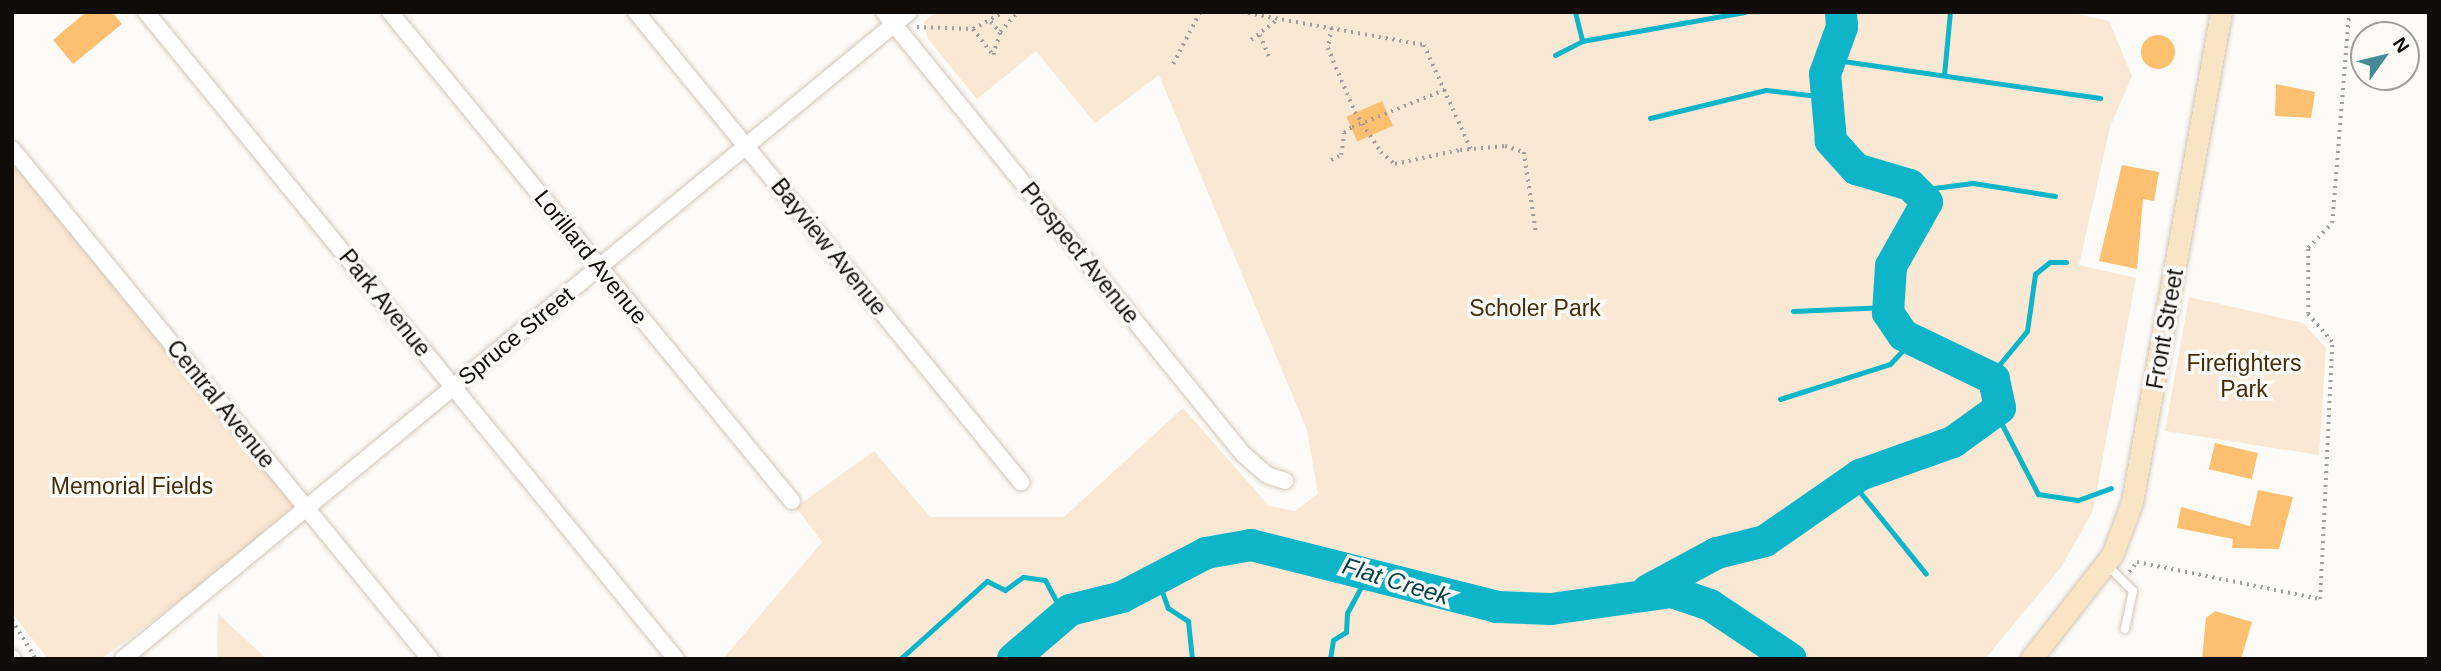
<!DOCTYPE html>
<html>
<head>
<meta charset="utf-8">
<style>
  body { margin:0 }
  #map { position:relative; width:2441px; height:671px; overflow:hidden; background:#fdfbf8; font-family:Arial,sans-serif }
  div>[style] { position:absolute }
  .green>* { inset:0; background:#f9e8d4 }
  .stream>* { height:5px; margin:-2.5px; padding:0 2.5px; transform-origin:2.5px; border-radius:2.5px; background:#0eb5c9 }
  .river>* { height:32px; margin:-16px; padding:0 16px; transform-origin:16px; border-radius:16px; background:#0eb5c9 }
  .building>* { inset:0; background:#fdbf70; transform-origin:0 0 }
  .round { border-radius:50% }
  .path>* { height:3.5px; margin-top:-1.75px; transform-origin:0; background:repeating-linear-gradient(90deg,#a19e9b 0 2px,transparent 0 7px) }
  .roads { filter:drop-shadow(0 0 2px #d1c6b8) drop-shadow(0 0 2px #d1c6b8) }
  .lane>* { height:8px; margin:-4px; padding:0 4px; transform-origin:4px; border-radius:4px; background:#fff }
  .street>* { height:16px; margin:-8px; padding:0 8px; transform-origin:8px; border-radius:8px; background:#fff }
  .secondary>* { height:21px; margin:-10.5px; padding:0 10.5px; transform-origin:10.5px; border-radius:10.5px; background:#f9e4c4 }
  span { translate:-50% -50%; white-space:nowrap; text-align:center; line-height:1.15; -webkit-text-stroke:7px #fdfbf8; paint-order:stroke }
  .street-label { font-size:23px; color:#100c08 }
  .park-label { font-size:23px; color:#442c08 }
  .water-label { font-size:24px; color:#03454d; font-style:italic }
  .frame { position:absolute; inset:0; border:14px solid #100c08; pointer-events:none }
  .north { position:absolute; left:2350px; top:21px; width:70px; height:70px; box-sizing:border-box; background:#fdfbf8; border:2px solid #9e9b98; border-radius:50%; rotate:56deg; font-size:19px; font-weight:700; line-height:28px; text-align:center; color:#100c08 }
  .north::after { content:''; display:block; margin:auto; width:24px; height:32px; background:#458b96; clip-path:polygon(50% 0,100% 100%,50% 72%,0 100%) }
</style>
</head>
<body>
<div id="map">
  <div class="green">
    <div style="clip-path:polygon(936px 12px,2069px 12px,2109px 21px,2132px 76px,2110px 127px,2079px 265px,2136px 278px,2093px 511px,2062px 566px,1985px 659px,723px 659px,822px 542px,796px 507px,874px 451px,930px 517px,1064px 517px,1183px 408px,1269px 506px,1295px 511px,1318px 494px,1307px 430px,1159px 75px,1095px 123px,1036px 51px,977px 99px,928px 39px,924px 22px)"></div>
    <div style="clip-path:polygon(12px 149px,306px 508px,101px 659px,48px 659px,12px 613px)"></div>
    <div style="clip-path:polygon(2189px 297px,2303px 323px,2326px 348px,2319px 455px,2165px 431px)"></div>
    <div style="clip-path:polygon(218px 614px,267px 659px,217px 659px)"></div>
  </div>
  <div class="stream">
    <div style="left:1575px;top:12px;width:30px;rotate:76deg"></div>
    <div style="left:1555px;top:55px;width:30px;rotate:-27deg"></div>
    <div style="left:1582px;top:41px;width:165px;rotate:-10.1deg"></div>
    <div style="left:1829px;top:59px;width:274px;rotate:8.2deg"></div>
    <div style="left:1944px;top:75px;width:63px;rotate:-84.6deg"></div>
    <div style="left:1650px;top:118px;width:119px;rotate:-13.6deg"></div>
    <div style="left:1766px;top:90px;width:60px;rotate:6.7deg"></div>
    <div style="left:1918px;top:190px;width:55px;rotate:-7.3deg"></div>
    <div style="left:1973px;top:183px;width:83px;rotate:9deg"></div>
    <div style="left:1793px;top:311px;width:94px;rotate:-2.4deg"></div>
    <div style="left:1990px;top:376px;width:58px;rotate:-50.6deg"></div>
    <div style="left:2027px;top:331px;width:58px;rotate:-82deg"></div>
    <div style="left:2035px;top:274px;width:19px;rotate:-39deg"></div>
    <div style="left:2050px;top:262px;width:16px"></div>
    <div style="left:1780px;top:399px;width:115px;rotate:-17.7deg"></div>
    <div style="left:1890px;top:364px;width:34px;rotate:-47deg"></div>
    <div style="left:1997px;top:415px;width:89px;rotate:62.6deg"></div>
    <div style="left:2038px;top:494px;width:40px;rotate:8.5deg"></div>
    <div style="left:2078px;top:500px;width:35px;rotate:-20deg"></div>
    <div style="left:1851px;top:481px;width:119px;rotate:51.1deg"></div>
    <div style="left:1157px;top:578px;width:32px;rotate:70deg"></div>
    <div style="left:1168px;top:608px;width:24px;rotate:33deg"></div>
    <div style="left:1188px;top:621px;width:38px;rotate:84deg"></div>
    <div style="left:900px;top:659px;width:117px;rotate:-41.9deg"></div>
    <div style="left:987px;top:581px;width:20px;rotate:27deg"></div>
    <div style="left:1005px;top:590px;width:22px;rotate:-36deg"></div>
    <div style="left:1023px;top:577px;width:22px;rotate:8deg"></div>
    <div style="left:1045px;top:580px;width:38px;rotate:62deg"></div>
    <div style="left:1330px;top:659px;width:19px;rotate:-81deg"></div>
    <div style="left:1333px;top:640px;width:15px;rotate:-32deg"></div>
    <div style="left:1346px;top:632px;width:19px;rotate:-87deg"></div>
    <div style="left:1347px;top:613px;width:47px;rotate:-61.8deg"></div>
  </div>
  <div class="river">
    <div style="left:1648px;top:590px;width:78px;rotate:-28.2deg"></div>
    <div style="left:1717px;top:553px;width:49px;rotate:-14deg"></div>
    <div style="left:1765px;top:541px;width:116px;rotate:-34.8deg"></div>
    <div style="left:1860px;top:475px;width:99px;rotate:-19.5deg"></div>
    <div style="left:1953px;top:442px;width:58px;rotate:-35.9deg"></div>
    <div style="left:2000px;top:408px;width:30px;rotate:-102deg"></div>
    <div style="left:1994px;top:379px;width:101px;rotate:-154.2deg"></div>
    <div style="left:1903px;top:335px;width:27px;rotate:-124deg"></div>
    <div style="left:1888px;top:313px;width:47px;rotate:-86.3deg"></div>
    <div style="left:1891px;top:266px;width:73px;rotate:-60.6deg"></div>
    <div style="left:1927px;top:202px;width:24px;rotate:-135deg"></div>
    <div style="left:1910px;top:185px;width:56px;rotate:-163.5deg"></div>
    <div style="left:1856px;top:169px;width:38px;rotate:-132deg"></div>
    <div style="left:1831px;top:141px;width:67px;rotate:-95.1deg"></div>
    <div style="left:1825px;top:74px;width:50px;rotate:-70.1deg"></div>
    <div style="left:1842px;top:27px;width:15px;rotate:-94deg"></div>
    <div style="left:1013px;top:659px;width:75px;rotate:-40.7deg"></div>
    <div style="left:1070px;top:610px;width:54px;rotate:-14deg"></div>
    <div style="left:1122px;top:597px;width:95px;rotate:-27.6deg"></div>
    <div style="left:1206px;top:553px;width:46px;rotate:-10.1deg"></div>
    <div style="left:1251px;top:545px;width:254px;rotate:14.1deg"></div>
    <div style="left:1497px;top:607px;width:54px;rotate:2.1deg"></div>
    <div style="left:1551px;top:609px;width:122px;rotate:-8deg"></div>
    <div style="left:1672px;top:592px;width:40px;rotate:18.9deg"></div>
    <div style="left:1710px;top:605px;width:97px;rotate:33.7deg"></div>
  </div>
  <div class="building">
    <div style="clip-path:polygon(86px 12px,112px 12px,122px 24px,73px 64px,53px 40px)"></div>
    <div class="round" style="left:2141px;top:35px;width:34px;height:34px"></div>
    <div style="clip-path:polygon(2276px 84px,2315px 92px,2311px 118px,2275px 116px)"></div>
    <div style="left:1382px;top:101px;width:27px;height:39px;rotate:66deg"></div>
    <div style="clip-path:polygon(2122px 165px,2159px 172px,2154px 201px,2143px 199px,2137px 269px,2099px 261px)"></div>
    <div style="left:2215px;top:443px;width:44px;height:27px;rotate:13deg"></div>
    <div style="clip-path:polygon(2258px 490px,2293px 497px,2279px 549px,2232px 548px,2233px 539px,2177px 528px,2181px 507px,2250px 526px)"></div>
    <div style="clip-path:polygon(2215px 611px,2252px 622px,2241px 659px,2202px 659px,2206px 618px)"></div>
  </div>
  <div class="path">
    <div style="left:1241px;top:12px;width:186px;rotate:10.2deg"></div>
    <div style="left:1424px;top:45px;width:114px;rotate:65.7deg"></div>
    <div style="left:991px;top:22px;width:13px;rotate:48deg"></div>
    <div style="left:917px;top:27px;width:56px;rotate:2deg"></div>
    <div style="left:973px;top:29px;width:35px;rotate:-29deg"></div>
    <div style="left:1332px;top:28px;width:20px;rotate:101deg"></div>
    <div style="left:1328px;top:48px;width:69px;rotate:67.1deg"></div>
    <div style="left:1355px;top:112px;width:48px;rotate:57deg"></div>
    <div style="left:1381px;top:152px;width:18px;rotate:41deg"></div>
    <div style="left:1395px;top:164px;width:66px;rotate:-12.2deg"></div>
    <div style="left:1460px;top:150px;width:45px;rotate:-5.1deg"></div>
    <div style="left:1505px;top:146px;width:20px;rotate:18deg"></div>
    <div style="left:1524px;top:152px;width:81px;rotate:81.5deg"></div>
    <div style="left:973px;top:29px;width:33px;rotate:52deg"></div>
    <div style="left:993px;top:55px;width:24px;rotate:-73deg"></div>
    <div style="left:1000px;top:32px;width:27px;rotate:-48deg"></div>
    <div style="left:1260px;top:35px;width:23px;rotate:67deg"></div>
    <div style="left:1251px;top:40px;width:34px;rotate:-38deg"></div>
    <div style="left:1173px;top:64px;width:59px;rotate:-62.6deg"></div>
    <div style="left:1331px;top:160px;width:11px;rotate:-27deg"></div>
    <div style="left:1341px;top:155px;width:22px;rotate:-82deg"></div>
    <div style="left:1344px;top:133px;width:10px;rotate:-37deg"></div>
    <div style="left:1352px;top:127px;width:102px;rotate:-21.8deg"></div>
    <div style="left:2129px;top:572px;width:13px;rotate:-51deg"></div>
    <div style="left:2137px;top:562px;width:187px;rotate:11.4deg"></div>
    <div style="left:2320px;top:599px;width:257px;rotate:-87.3deg"></div>
    <div style="left:2332px;top:342px;width:37px;rotate:-131deg"></div>
    <div style="left:2308px;top:314px;width:66px;rotate:-90deg"></div>
    <div style="left:2308px;top:248px;width:35px;rotate:-46deg"></div>
    <div style="left:2332px;top:223px;width:212px;rotate:-85.4deg"></div>
    <div style="left:12px;top:620px;width:46px;rotate:58.4deg"></div>
  </div>
  <div class="roads">
    <div class="lane">
      <div style="left:2106px;top:564px;width:38px;rotate:45deg"></div>
      <div style="left:2133px;top:591px;width:39px;rotate:102deg"></div>
    </div>
    <div class="street">
      <div style="left:146px;top:12px;width:836px;rotate:50.68deg"></div>
      <div style="left:390px;top:12px;width:633px;rotate:50.58deg"></div>
      <div style="left:636px;top:12px;width:608px;rotate:50.68deg"></div>
      <div style="left:884px;top:12px;width:569px;rotate:50.92deg"></div>
      <div style="left:1243px;top:454px;width:32px;rotate:41deg"></div>
      <div style="left:1267px;top:475px;width:19px;rotate:18deg"></div>
      <div style="left:12px;top:149px;width:659px;rotate:50.66deg"></div>
      <div style="left:12px;top:658px;width:1px;rotate:45deg"></div>
      <div style="left:123px;top:659px;width:1018px;rotate:-39.46deg"></div>
    </div>
    <div class="secondary">
      <div style="left:2031px;top:659px;width:132px;rotate:-52.1deg"></div>
      <div style="left:2112px;top:555px;width:57px;rotate:-69.3deg"></div>
      <div style="left:2132px;top:502px;width:498px;rotate:-79.7deg"></div>
    </div>
  </div>
  <div class="street-label">
    <span style="left:829px;top:247px;rotate:51deg">Bayview Avenue</span>
    <span style="left:1080px;top:253px;rotate:51deg">Prospect Avenue</span>
    <span style="left:591px;top:257px;rotate:51deg">Lorillard Avenue</span>
    <span style="left:385px;top:303px;rotate:51deg">Park Avenue</span>
    <span style="left:2165px;top:329px;rotate:-80deg">Front Street</span>
    <span style="left:516px;top:336px;rotate:-39deg">Spruce Street</span>
    <span style="left:221px;top:404px;rotate:51deg">Central Avenue</span>
  </div>
  <div class="park-label">
    <span style="left:1535px;top:308px">Scholer Park</span>
    <span style="left:2244px;top:376px">Firefighters<br>Park</span>
    <span style="left:132px;top:486px">Memorial Fields</span>
  </div>
  <div class="water-label">
    <span style="left:1396px;top:581px;rotate:17deg">Flat Creek</span>
  </div>
  <div class="frame"></div>
  <div class="north">N</div>
</div>
</body>
</html>
